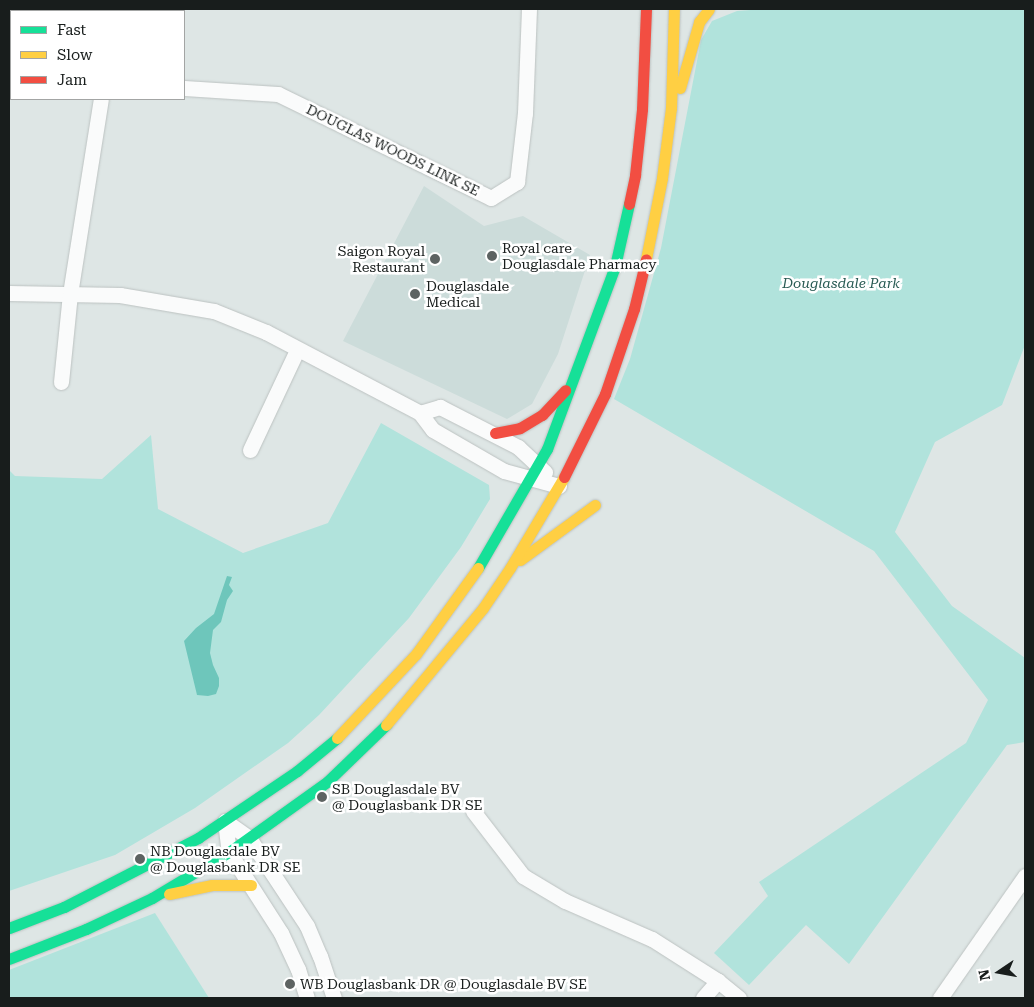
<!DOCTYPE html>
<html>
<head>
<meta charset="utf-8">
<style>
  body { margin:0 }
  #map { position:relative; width:1034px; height:1007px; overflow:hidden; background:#dee6e5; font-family:"Roboto Serif",serif }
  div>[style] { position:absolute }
  .built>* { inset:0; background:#ccdcda }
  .green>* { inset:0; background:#b1e3dc }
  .water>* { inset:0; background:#6ec6bb }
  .roads { filter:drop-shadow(0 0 1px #bcc2c1) drop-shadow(0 0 1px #bcc2c1) }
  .street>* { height:15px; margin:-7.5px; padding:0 7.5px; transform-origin:7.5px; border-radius:7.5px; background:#fafbfb }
  .fast>* { height:11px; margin:-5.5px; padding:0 5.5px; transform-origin:5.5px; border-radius:5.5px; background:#16e098 }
  .slow>* { height:11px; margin:-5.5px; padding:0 5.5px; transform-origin:5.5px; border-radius:5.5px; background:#ffcf43 }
  .jam>* { height:11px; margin:-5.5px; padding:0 5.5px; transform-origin:5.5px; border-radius:5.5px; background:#f24e42 }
  .dots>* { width:14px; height:14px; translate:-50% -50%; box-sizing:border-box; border:2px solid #fff; border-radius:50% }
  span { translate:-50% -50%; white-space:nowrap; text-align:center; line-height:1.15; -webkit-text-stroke:5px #fff; paint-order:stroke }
  .street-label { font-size:14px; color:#181d1c }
  .poi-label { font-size:14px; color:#181d1c }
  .left { translate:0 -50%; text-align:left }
  .right { translate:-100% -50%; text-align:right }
  .park-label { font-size:14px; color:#295b54; font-style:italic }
  .frame { position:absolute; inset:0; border:10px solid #181d1c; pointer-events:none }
  .legend { position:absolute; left:10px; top:10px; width:175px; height:90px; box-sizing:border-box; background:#fff; border:1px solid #a3a5a4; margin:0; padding:6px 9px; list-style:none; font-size:15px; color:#181d1c }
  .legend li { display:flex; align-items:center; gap:10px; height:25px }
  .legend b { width:25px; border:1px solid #a3a5a4 }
  .north { position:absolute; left:974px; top:947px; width:50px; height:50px; -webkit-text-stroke:4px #fff; paint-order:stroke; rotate:258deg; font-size:14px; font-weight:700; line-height:20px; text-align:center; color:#181d1c }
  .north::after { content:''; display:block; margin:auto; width:18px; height:22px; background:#181d1c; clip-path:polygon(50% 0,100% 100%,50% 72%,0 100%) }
</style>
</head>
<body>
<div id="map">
  <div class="built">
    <div style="clip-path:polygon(424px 186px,484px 226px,523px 216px,590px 255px,558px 354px,532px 404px,507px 419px,343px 341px)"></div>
  </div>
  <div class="green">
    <div style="clip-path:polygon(764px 9px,1025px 9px,1025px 345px,1002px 405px,935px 442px,895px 532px,952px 606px,1025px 658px,1025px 742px,1007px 745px,849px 964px,806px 925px,749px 985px,714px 953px,768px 896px,759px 882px,966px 743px,988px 700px,874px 551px,614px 399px,630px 359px,661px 248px,701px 40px,712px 21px,737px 11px)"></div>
    <div style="clip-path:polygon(381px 423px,489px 485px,490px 499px,461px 547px,409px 618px,319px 715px,288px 743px,195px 808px,115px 855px,9px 891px,9px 470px,15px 476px,102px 479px,151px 435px,158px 509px,243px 553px,328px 523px)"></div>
    <div style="clip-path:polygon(155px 913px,209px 998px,9px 998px,9px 970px)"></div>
  </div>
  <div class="water">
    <div style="clip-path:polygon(227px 576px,232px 577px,229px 585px,233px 591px,227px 600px,221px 622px,213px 630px,210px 653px,213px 665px,219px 678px,219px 686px,216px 694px,208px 696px,197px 695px,184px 641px,196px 628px,214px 614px)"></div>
  </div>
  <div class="roads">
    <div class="street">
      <div style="left:116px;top:11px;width:2px;rotate:-90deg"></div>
      <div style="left:9px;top:76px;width:2px"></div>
      <div style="left:184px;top:88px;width:94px;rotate:3.7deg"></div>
      <div style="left:278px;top:94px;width:237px;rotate:26deg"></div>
      <div style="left:491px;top:198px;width:31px;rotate:-32deg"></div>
      <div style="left:517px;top:182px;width:69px;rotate:-83.4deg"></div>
      <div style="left:525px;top:113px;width:104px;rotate:-87.8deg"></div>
      <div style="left:9px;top:293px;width:111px;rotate:1deg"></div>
      <div style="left:120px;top:295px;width:95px;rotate:9.7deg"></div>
      <div style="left:214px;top:311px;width:56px;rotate:22deg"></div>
      <div style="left:266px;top:332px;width:174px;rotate:27.7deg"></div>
      <div style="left:420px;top:413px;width:21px;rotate:53deg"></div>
      <div style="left:433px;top:430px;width:82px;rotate:30deg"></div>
      <div style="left:504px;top:471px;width:57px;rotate:15.3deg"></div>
      <div style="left:61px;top:382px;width:88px;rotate:-84.2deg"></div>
      <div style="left:70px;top:294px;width:197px;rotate:-81deg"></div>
      <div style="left:420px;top:413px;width:21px;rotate:-17deg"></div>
      <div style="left:440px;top:407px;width:88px;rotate:27.1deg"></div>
      <div style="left:518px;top:447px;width:37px;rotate:43deg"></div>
      <div style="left:250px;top:450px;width:110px;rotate:-64.8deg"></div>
      <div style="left:473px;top:811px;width:82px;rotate:52.4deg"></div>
      <div style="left:523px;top:876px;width:49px;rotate:30.8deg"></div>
      <div style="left:565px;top:901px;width:95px;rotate:23.6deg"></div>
      <div style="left:652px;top:939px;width:78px;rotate:32.5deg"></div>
      <div style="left:718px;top:981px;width:27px;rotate:39deg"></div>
      <div style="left:225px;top:821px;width:29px;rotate:35deg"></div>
      <div style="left:249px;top:838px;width:105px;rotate:56.6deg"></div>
      <div style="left:307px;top:926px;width:33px;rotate:67deg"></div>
      <div style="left:320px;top:956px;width:44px;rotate:71.6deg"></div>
      <div style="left:225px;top:821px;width:31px;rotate:83deg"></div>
      <div style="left:229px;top:852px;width:96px;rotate:57.3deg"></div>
      <div style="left:281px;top:933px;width:40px;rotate:65deg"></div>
      <div style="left:298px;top:969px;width:30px;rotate:73deg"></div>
      <div style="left:703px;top:998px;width:23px;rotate:-49deg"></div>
      <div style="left:940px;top:998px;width:149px;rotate:-55.1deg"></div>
    </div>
    <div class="fast">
      <div style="left:478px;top:568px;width:138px;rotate:-59.9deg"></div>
      <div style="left:547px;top:449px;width:195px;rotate:-69.6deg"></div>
      <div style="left:615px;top:266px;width:64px;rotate:-77.3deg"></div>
      <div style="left:9px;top:928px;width:59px;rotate:-20.9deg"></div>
      <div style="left:64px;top:907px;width:151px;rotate:-27.2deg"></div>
      <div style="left:198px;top:838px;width:120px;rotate:-34.1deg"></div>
      <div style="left:297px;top:771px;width:52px;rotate:-39.5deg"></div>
      <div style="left:9px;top:959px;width:83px;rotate:-21.3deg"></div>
      <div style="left:86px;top:929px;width:73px;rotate:-25.2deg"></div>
      <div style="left:152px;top:898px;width:90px;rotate:-30.9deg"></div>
      <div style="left:229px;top:852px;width:122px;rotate:-35.6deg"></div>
      <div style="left:328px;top:781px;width:81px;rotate:-44deg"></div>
    </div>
    <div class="slow">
      <div style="left:680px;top:88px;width:69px;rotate:-73.9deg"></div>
      <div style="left:699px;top:22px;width:16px;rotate:-52deg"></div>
      <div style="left:646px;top:259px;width:83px;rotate:-78.8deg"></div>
      <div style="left:662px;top:178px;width:71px;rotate:-82.7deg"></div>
      <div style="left:671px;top:108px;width:99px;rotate:-88.3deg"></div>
      <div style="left:520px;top:560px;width:93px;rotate:-36.3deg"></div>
      <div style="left:386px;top:725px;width:152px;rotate:-50.3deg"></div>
      <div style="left:483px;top:608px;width:48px;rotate:-56deg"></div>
      <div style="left:510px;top:568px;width:106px;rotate:-59.3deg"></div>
      <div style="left:337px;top:738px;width:115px;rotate:-46.8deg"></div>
      <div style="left:416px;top:654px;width:106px;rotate:-54.2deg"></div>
      <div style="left:169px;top:894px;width:44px;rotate:-11.8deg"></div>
      <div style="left:212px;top:885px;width:39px"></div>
    </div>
    <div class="jam">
      <div style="left:629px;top:204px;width:30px;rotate:-78deg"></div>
      <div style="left:635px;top:175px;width:66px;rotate:-83.9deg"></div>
      <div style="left:642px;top:109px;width:100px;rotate:-87.7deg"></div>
      <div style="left:495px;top:433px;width:25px;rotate:-11deg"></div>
      <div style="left:520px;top:428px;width:26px;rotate:-31deg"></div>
      <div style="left:542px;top:415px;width:34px;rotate:-47deg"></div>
      <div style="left:564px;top:477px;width:93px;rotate:-63.7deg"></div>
      <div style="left:605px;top:394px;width:90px;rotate:-71.2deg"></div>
      <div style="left:634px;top:309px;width:51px;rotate:-76.5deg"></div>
    </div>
  </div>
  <div class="dots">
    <div style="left:492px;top:256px;background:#5d6362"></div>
    <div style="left:435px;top:259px;background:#5d6362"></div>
    <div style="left:415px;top:294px;background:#5d6362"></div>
    <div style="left:322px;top:797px;background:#5d6362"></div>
    <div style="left:140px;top:859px;background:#5d6362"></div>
    <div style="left:290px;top:984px;background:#5d6362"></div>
  </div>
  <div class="street-label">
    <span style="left:393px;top:150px;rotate:26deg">DOUGLAS WOODS LINK SE</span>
  </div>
  <div class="poi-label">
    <span class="left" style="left:502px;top:256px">Royal care<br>Douglasdale Pharmacy</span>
    <span class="right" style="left:425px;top:259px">Saigon Royal<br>Restaurant</span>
    <span class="left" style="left:426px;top:294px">Douglasdale<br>Medical</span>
    <span class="left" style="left:332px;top:797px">SB Douglasdale BV<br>@ Douglasbank DR SE</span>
    <span class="left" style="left:150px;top:859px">NB Douglasdale BV<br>@ Douglasbank DR SE</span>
    <span class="left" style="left:300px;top:984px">WB Douglasbank DR @ Douglasdale BV SE</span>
  </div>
  <div class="park-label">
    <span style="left:841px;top:283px">Douglasdale Park</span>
  </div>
  <div class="frame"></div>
  <ul class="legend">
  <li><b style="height:6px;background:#16e098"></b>Fast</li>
  <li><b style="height:6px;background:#ffcf43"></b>Slow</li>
  <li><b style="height:6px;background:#f24e42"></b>Jam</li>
  </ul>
  <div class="north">N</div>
</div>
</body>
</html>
